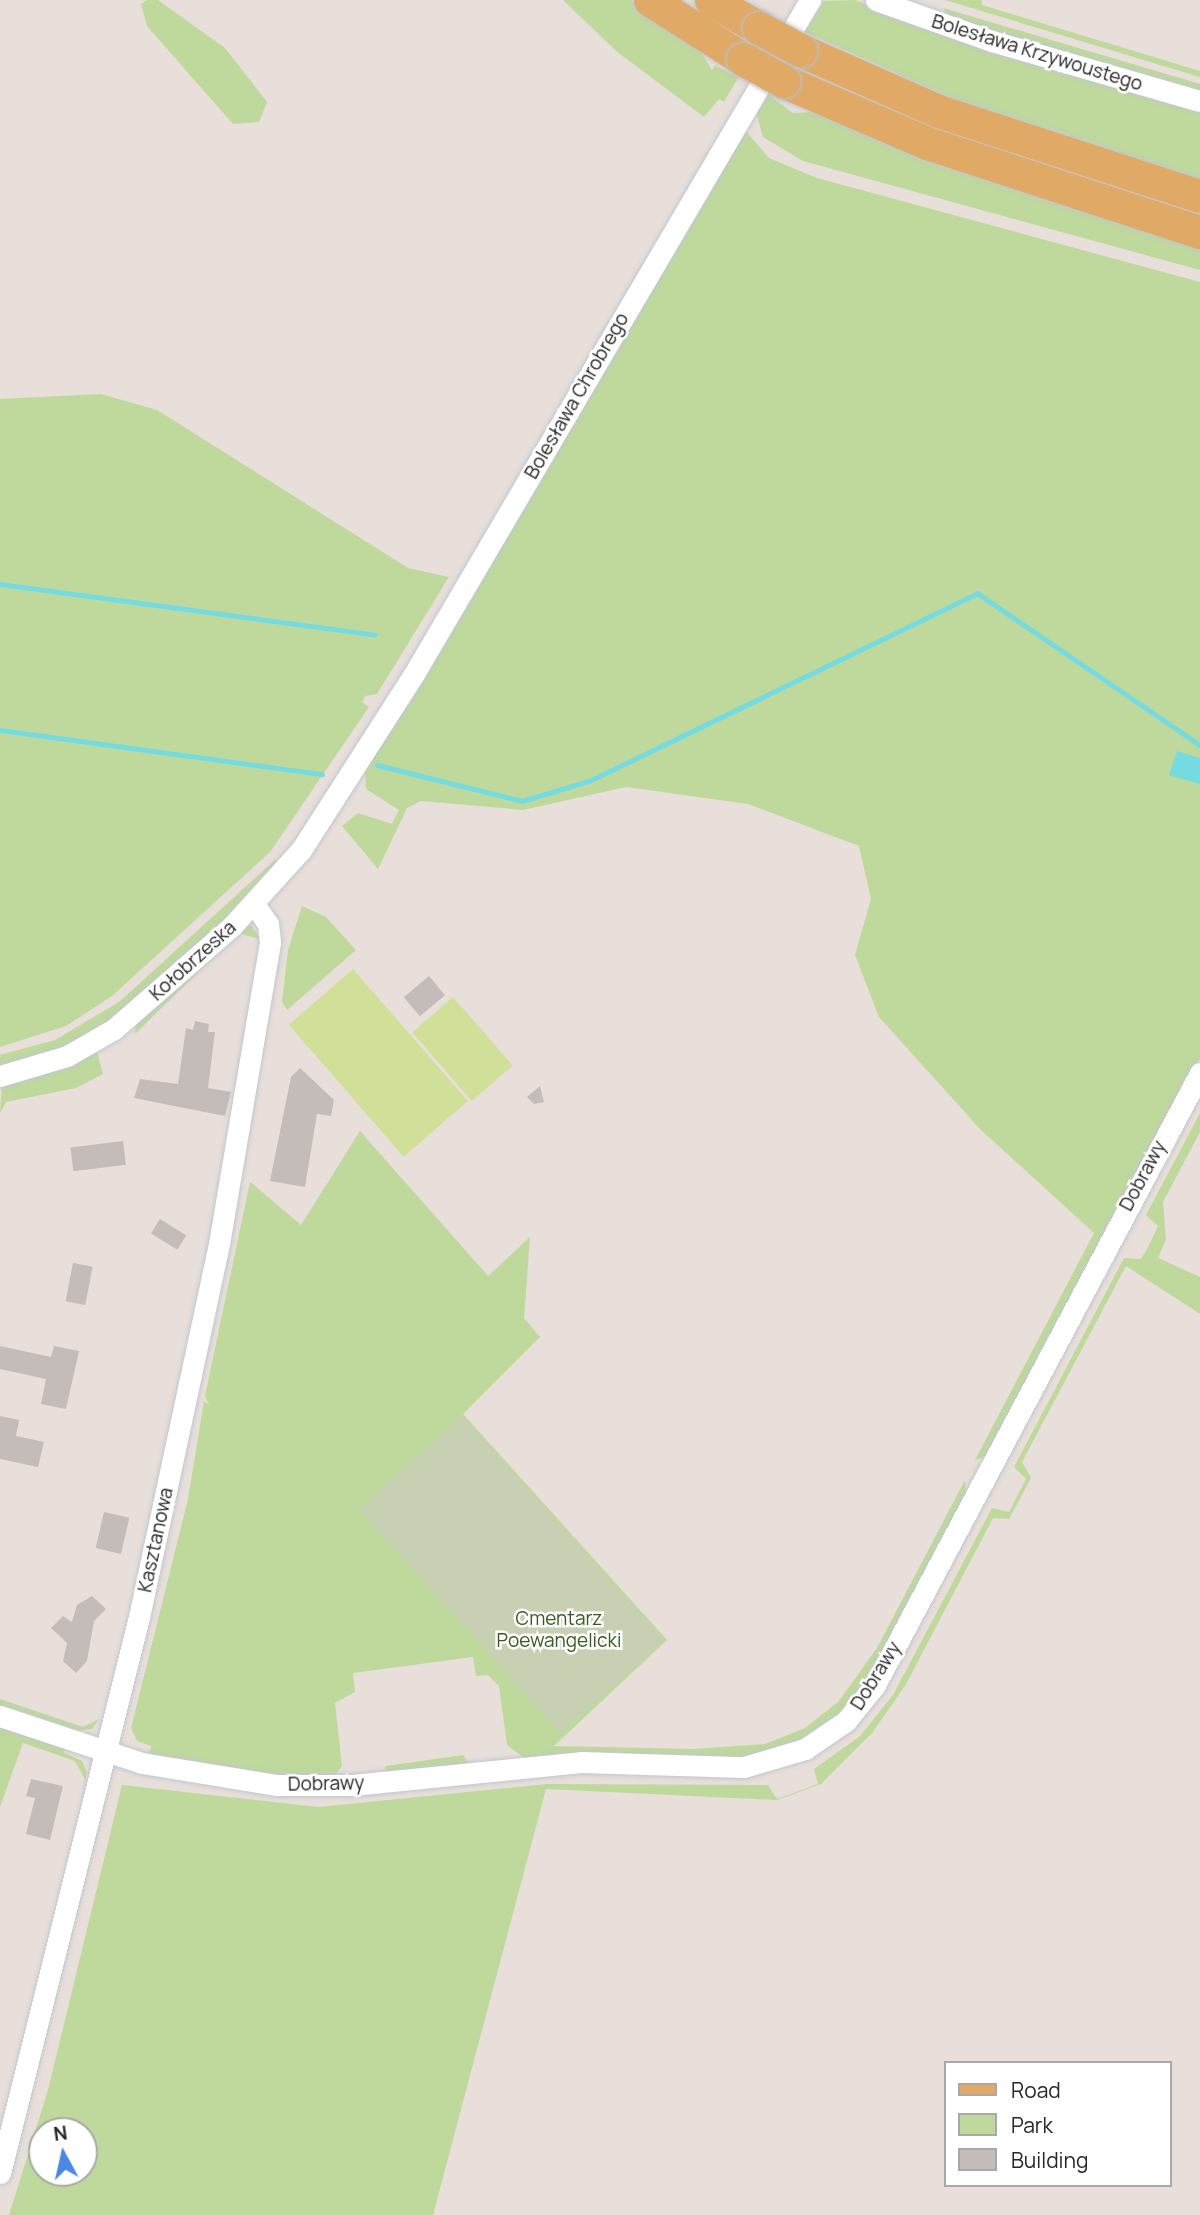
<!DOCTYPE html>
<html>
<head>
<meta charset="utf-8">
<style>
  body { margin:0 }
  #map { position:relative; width:1200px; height:2215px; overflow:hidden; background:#e8dfda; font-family:Manrope,sans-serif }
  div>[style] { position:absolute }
  .green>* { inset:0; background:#bed99b }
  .cemetery>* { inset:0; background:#c7d0b3; transform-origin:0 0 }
  .pitch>* { inset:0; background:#d1e098; transform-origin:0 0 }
  .water>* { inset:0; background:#76dbe0 }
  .stream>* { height:5px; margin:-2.5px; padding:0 2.5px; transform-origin:2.5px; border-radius:2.5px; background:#76dbe0 }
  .building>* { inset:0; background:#c3bcb9; transform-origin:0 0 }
  .roads { filter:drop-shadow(0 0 2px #c2c7cf) drop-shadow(0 0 2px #c2c7cf) }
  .minor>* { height:21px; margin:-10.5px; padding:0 10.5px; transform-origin:10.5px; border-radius:10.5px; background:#fff }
  .primary>* { height:33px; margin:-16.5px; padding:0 16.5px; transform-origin:16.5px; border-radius:16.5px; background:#e0a966 }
  .bridges { filter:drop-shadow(0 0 2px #bebebe) drop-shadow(0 0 2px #bebebe) }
  .primary-bridge>* { height:33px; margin:-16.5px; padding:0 16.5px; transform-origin:16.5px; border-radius:16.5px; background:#e0a966 }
  span { translate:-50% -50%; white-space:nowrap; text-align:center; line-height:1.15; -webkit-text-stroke:5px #fff; paint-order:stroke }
  .street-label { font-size:19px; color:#272727 }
  .park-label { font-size:19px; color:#395a20 }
  .legend { position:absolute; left:944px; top:2061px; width:228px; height:126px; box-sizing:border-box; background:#fff; border:2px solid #a9a9a9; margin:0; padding:9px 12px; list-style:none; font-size:21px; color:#272727 }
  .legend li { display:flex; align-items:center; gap:14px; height:35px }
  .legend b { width:35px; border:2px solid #a9a9a9 }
  .north { position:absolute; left:28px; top:2117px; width:70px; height:70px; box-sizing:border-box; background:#fff; border:2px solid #a9a9a9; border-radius:50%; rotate:352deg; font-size:19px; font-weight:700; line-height:28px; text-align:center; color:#272727 }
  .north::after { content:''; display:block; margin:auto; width:24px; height:32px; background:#4989e5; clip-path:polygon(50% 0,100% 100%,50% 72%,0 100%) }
</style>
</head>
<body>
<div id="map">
  <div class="green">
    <div style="clip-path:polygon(147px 0,158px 0,225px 48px,267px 102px,259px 122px,233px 124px,147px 26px,141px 4px)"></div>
    <div style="clip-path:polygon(563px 0,631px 0,697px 45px,712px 70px,715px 65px,738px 78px,724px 102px,719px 99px,704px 117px,616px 51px)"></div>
    <div style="clip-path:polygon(855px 0,989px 50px,1200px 110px,1200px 184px,997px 119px,803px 31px,824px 1px)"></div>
    <div style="clip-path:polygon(945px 0,982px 0,982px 5px,1200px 71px,1200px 77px)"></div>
    <div style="clip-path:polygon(943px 8px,1200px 84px,1200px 91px,1039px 46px,947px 15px)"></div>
    <div style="clip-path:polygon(765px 92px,793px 113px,820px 112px,1200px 244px,1200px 270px,803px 161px,763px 137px,756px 112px)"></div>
    <div style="clip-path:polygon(743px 128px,769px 158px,817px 178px,1200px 282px,1200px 1058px,985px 1457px,975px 1460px,1094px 1233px,980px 1129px,879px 1017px,855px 955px,871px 899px,859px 846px,748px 804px,626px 787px,523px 810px,421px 801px,407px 808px,378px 869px,342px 826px,358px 813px,392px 824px,399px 810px,366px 789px,365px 770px)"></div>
    <div style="clip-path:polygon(101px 394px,157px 410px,408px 568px,449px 577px,377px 694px,365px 696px,362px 702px,369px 707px,270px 852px,112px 996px,66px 1026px,0 1047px,0 399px)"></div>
    <div style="clip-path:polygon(275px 860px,279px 863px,227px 919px,102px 1026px,51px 1053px,0 1066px,0 1055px,55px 1040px,119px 1002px)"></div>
    <div style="clip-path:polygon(302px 906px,326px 917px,356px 950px,287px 1010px,282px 1002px,288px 950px)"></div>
    <div style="clip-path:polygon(251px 925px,260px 939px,238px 933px,135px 1034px,136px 1023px,242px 928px)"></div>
    <div style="clip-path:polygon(97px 1052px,103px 1074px,76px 1088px,6px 1102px,0 1113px,2px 1084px,44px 1075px)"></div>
    <div style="clip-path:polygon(evenodd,1200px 1113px,1200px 1132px,1163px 1202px,1166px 1239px,1158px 1258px,1200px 1277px,1200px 1314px,1126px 1266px,1022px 1462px,1031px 1478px,1009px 1519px,993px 1518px,905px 1686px,872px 1733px,821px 1784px,777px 1800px,546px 1789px,433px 2215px,9px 2215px,48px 2090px,122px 1785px,318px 1807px,547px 1784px,768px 1785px,777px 1799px,818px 1784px,814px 1769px,860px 1736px,893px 1695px,992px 1508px,1009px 1512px,1026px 1479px,1014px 1467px,1124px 1258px,1141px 1259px,1147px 1249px,1158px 1226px,1146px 1215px,1200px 1113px,42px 2131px,84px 2131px,84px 2173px,42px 2173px,42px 2131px)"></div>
    <div style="clip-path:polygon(360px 1131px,488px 1276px,530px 1237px,524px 1318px,540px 1337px,463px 1414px,667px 1640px,554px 1746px,693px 1749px,765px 1744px,805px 1728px,838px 1702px,877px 1648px,965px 1480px,966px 1492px,869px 1678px,840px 1713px,801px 1740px,743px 1757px,523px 1757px,507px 1745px,499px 1686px,488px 1675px,476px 1676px,473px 1657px,353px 1673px,355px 1692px,335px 1703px,342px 1766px,333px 1777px,278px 1776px,149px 1756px,151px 1746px,137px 1741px,131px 1728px,188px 1499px,204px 1401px,209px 1405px,205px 1396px,250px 1182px,301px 1225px)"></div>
    <div style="clip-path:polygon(0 1699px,83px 1727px,99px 1719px,92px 1729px,71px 1731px,0 1706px)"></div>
    <div style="clip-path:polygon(0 1724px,65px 1747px,64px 1753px,82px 1761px,87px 1773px,81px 1802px,85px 1779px,75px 1761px,23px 1743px,0 1807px)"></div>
    <div style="clip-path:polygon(463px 1755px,469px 1763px,383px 1774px,386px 1766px)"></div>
  </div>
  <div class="cemetery">
    <div style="left:462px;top:1416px;width:302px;height:139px;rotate:48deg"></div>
  </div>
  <div class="pitch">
    <div style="left:353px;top:969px;width:175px;height:85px;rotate:49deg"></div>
    <div style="left:453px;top:997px;width:91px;height:54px;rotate:49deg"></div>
  </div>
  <div class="water">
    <div style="clip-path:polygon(1177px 751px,1200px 758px,1200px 784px,1169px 775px)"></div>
  </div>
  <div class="stream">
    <div style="left:0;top:584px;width:378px;rotate:7.7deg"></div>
    <div style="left:0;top:730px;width:325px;rotate:7.8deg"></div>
    <div style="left:377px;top:765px;width:149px;rotate:13.9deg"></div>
    <div style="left:522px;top:801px;width:72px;rotate:-16.9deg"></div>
    <div style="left:591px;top:780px;width:429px;rotate:-25.8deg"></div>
    <div style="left:977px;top:593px;width:270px;rotate:34.3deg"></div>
  </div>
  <div class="building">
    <div style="left:429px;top:976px;width:25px;height:33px;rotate:50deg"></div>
    <div style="clip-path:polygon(195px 1021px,209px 1024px,208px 1032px,215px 1032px,208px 1088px,231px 1092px,225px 1116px,134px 1098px,140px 1079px,178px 1084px,186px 1028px,193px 1030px)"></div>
    <div style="clip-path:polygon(300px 1068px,334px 1100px,331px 1116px,317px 1114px,305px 1187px,270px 1181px,291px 1077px)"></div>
    <div style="clip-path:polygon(540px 1086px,544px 1102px,534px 1104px,527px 1097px)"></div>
    <div style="left:123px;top:1141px;width:24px;height:53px;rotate:83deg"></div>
    <div style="left:160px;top:1219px;width:31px;height:17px;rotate:32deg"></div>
    <div style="left:73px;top:1263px;width:20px;height:39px;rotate:11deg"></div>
    <div style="clip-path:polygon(0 1346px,51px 1357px,54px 1346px,79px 1351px,66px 1409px,41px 1404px,46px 1379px,0 1369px)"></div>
    <div style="clip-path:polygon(0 1416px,19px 1420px,16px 1436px,44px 1442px,38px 1467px,0 1459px)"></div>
    <div style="left:104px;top:1512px;width:26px;height:37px;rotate:13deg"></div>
    <div style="clip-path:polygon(92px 1596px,106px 1609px,94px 1621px,87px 1661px,76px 1673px,63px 1661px,67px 1643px,51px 1628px,63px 1616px,72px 1622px,77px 1605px)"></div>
    <div style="clip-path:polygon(31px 1779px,63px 1786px,50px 1840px,26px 1834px,35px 1798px,26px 1796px)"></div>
  </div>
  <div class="roads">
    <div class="minor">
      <div style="left:876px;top:0;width:123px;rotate:19.5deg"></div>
      <div style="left:992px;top:41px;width:216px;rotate:16.1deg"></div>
      <div style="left:0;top:1076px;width:70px;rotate:-16.6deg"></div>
      <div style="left:67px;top:1056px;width:54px;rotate:-29.9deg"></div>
      <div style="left:114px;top:1029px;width:157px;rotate:-41.1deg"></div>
      <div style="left:232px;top:926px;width:103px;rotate:-47.8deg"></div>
      <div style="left:301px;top:850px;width:209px;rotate:-57.3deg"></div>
      <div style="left:414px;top:674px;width:782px;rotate:-59.56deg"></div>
      <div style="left:0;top:1716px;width:150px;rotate:18.3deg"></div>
      <div style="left:142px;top:1763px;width:137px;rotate:9.3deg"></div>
      <div style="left:277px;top:1785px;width:75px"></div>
      <div style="left:352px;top:1785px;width:230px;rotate:-5.7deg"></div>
      <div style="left:581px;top:1762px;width:163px;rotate:1.8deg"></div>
      <div style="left:744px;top:1767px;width:64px;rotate:-16.4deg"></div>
      <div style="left:805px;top:1749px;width:50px;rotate:-34.3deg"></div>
      <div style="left:846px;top:1721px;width:46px;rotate:-51.1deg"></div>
      <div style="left:875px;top:1685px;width:693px;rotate:-62.03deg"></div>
      <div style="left:0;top:2173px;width:573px;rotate:-75.96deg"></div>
      <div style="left:139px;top:1617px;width:381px;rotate:-77.9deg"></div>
      <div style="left:219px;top:1244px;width:306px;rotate:-80.4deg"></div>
      <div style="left:270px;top:942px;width:18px;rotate:-96deg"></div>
      <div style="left:268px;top:924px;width:24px;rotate:-125deg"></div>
    </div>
    <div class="primary">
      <div style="left:650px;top:0;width:110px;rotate:32.4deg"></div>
      <div style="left:711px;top:0;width:56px;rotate:30.3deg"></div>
      <div style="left:800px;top:50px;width:151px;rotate:23.8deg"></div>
      <div style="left:938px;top:111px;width:275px;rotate:18deg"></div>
      <div style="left:783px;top:81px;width:157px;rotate:23.3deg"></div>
      <div style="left:927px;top:143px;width:287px;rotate:18.1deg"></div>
    </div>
  </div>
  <div class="bridges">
    <div class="primary-bridge">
      <div style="left:759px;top:28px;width:47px;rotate:28.2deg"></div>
      <div style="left:743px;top:59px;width:46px;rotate:28.8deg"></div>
    </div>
  </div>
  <div class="street-label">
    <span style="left:1037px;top:53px;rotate:17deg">Bolesława Krzywoustego</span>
    <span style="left:577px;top:396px;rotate:-60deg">Bolesława Chrobrego</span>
    <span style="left:193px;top:961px;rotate:-42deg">Kołobrzeska</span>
    <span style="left:1143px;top:1176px;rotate:-62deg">Dobrawy</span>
    <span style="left:156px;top:1540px;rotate:-78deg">Kasztanowa</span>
    <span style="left:876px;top:1676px;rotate:-58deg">Dobrawy</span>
    <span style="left:326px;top:1784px;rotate:-1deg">Dobrawy</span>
  </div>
  <div class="park-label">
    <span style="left:559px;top:1630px">Cmentarz<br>Poewangelicki</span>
  </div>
  <ul class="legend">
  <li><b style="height:9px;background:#e0a966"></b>Road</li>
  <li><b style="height:19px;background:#bed99b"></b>Park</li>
  <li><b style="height:19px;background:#c3bcb9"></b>Building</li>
  </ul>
  <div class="north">N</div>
</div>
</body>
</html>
